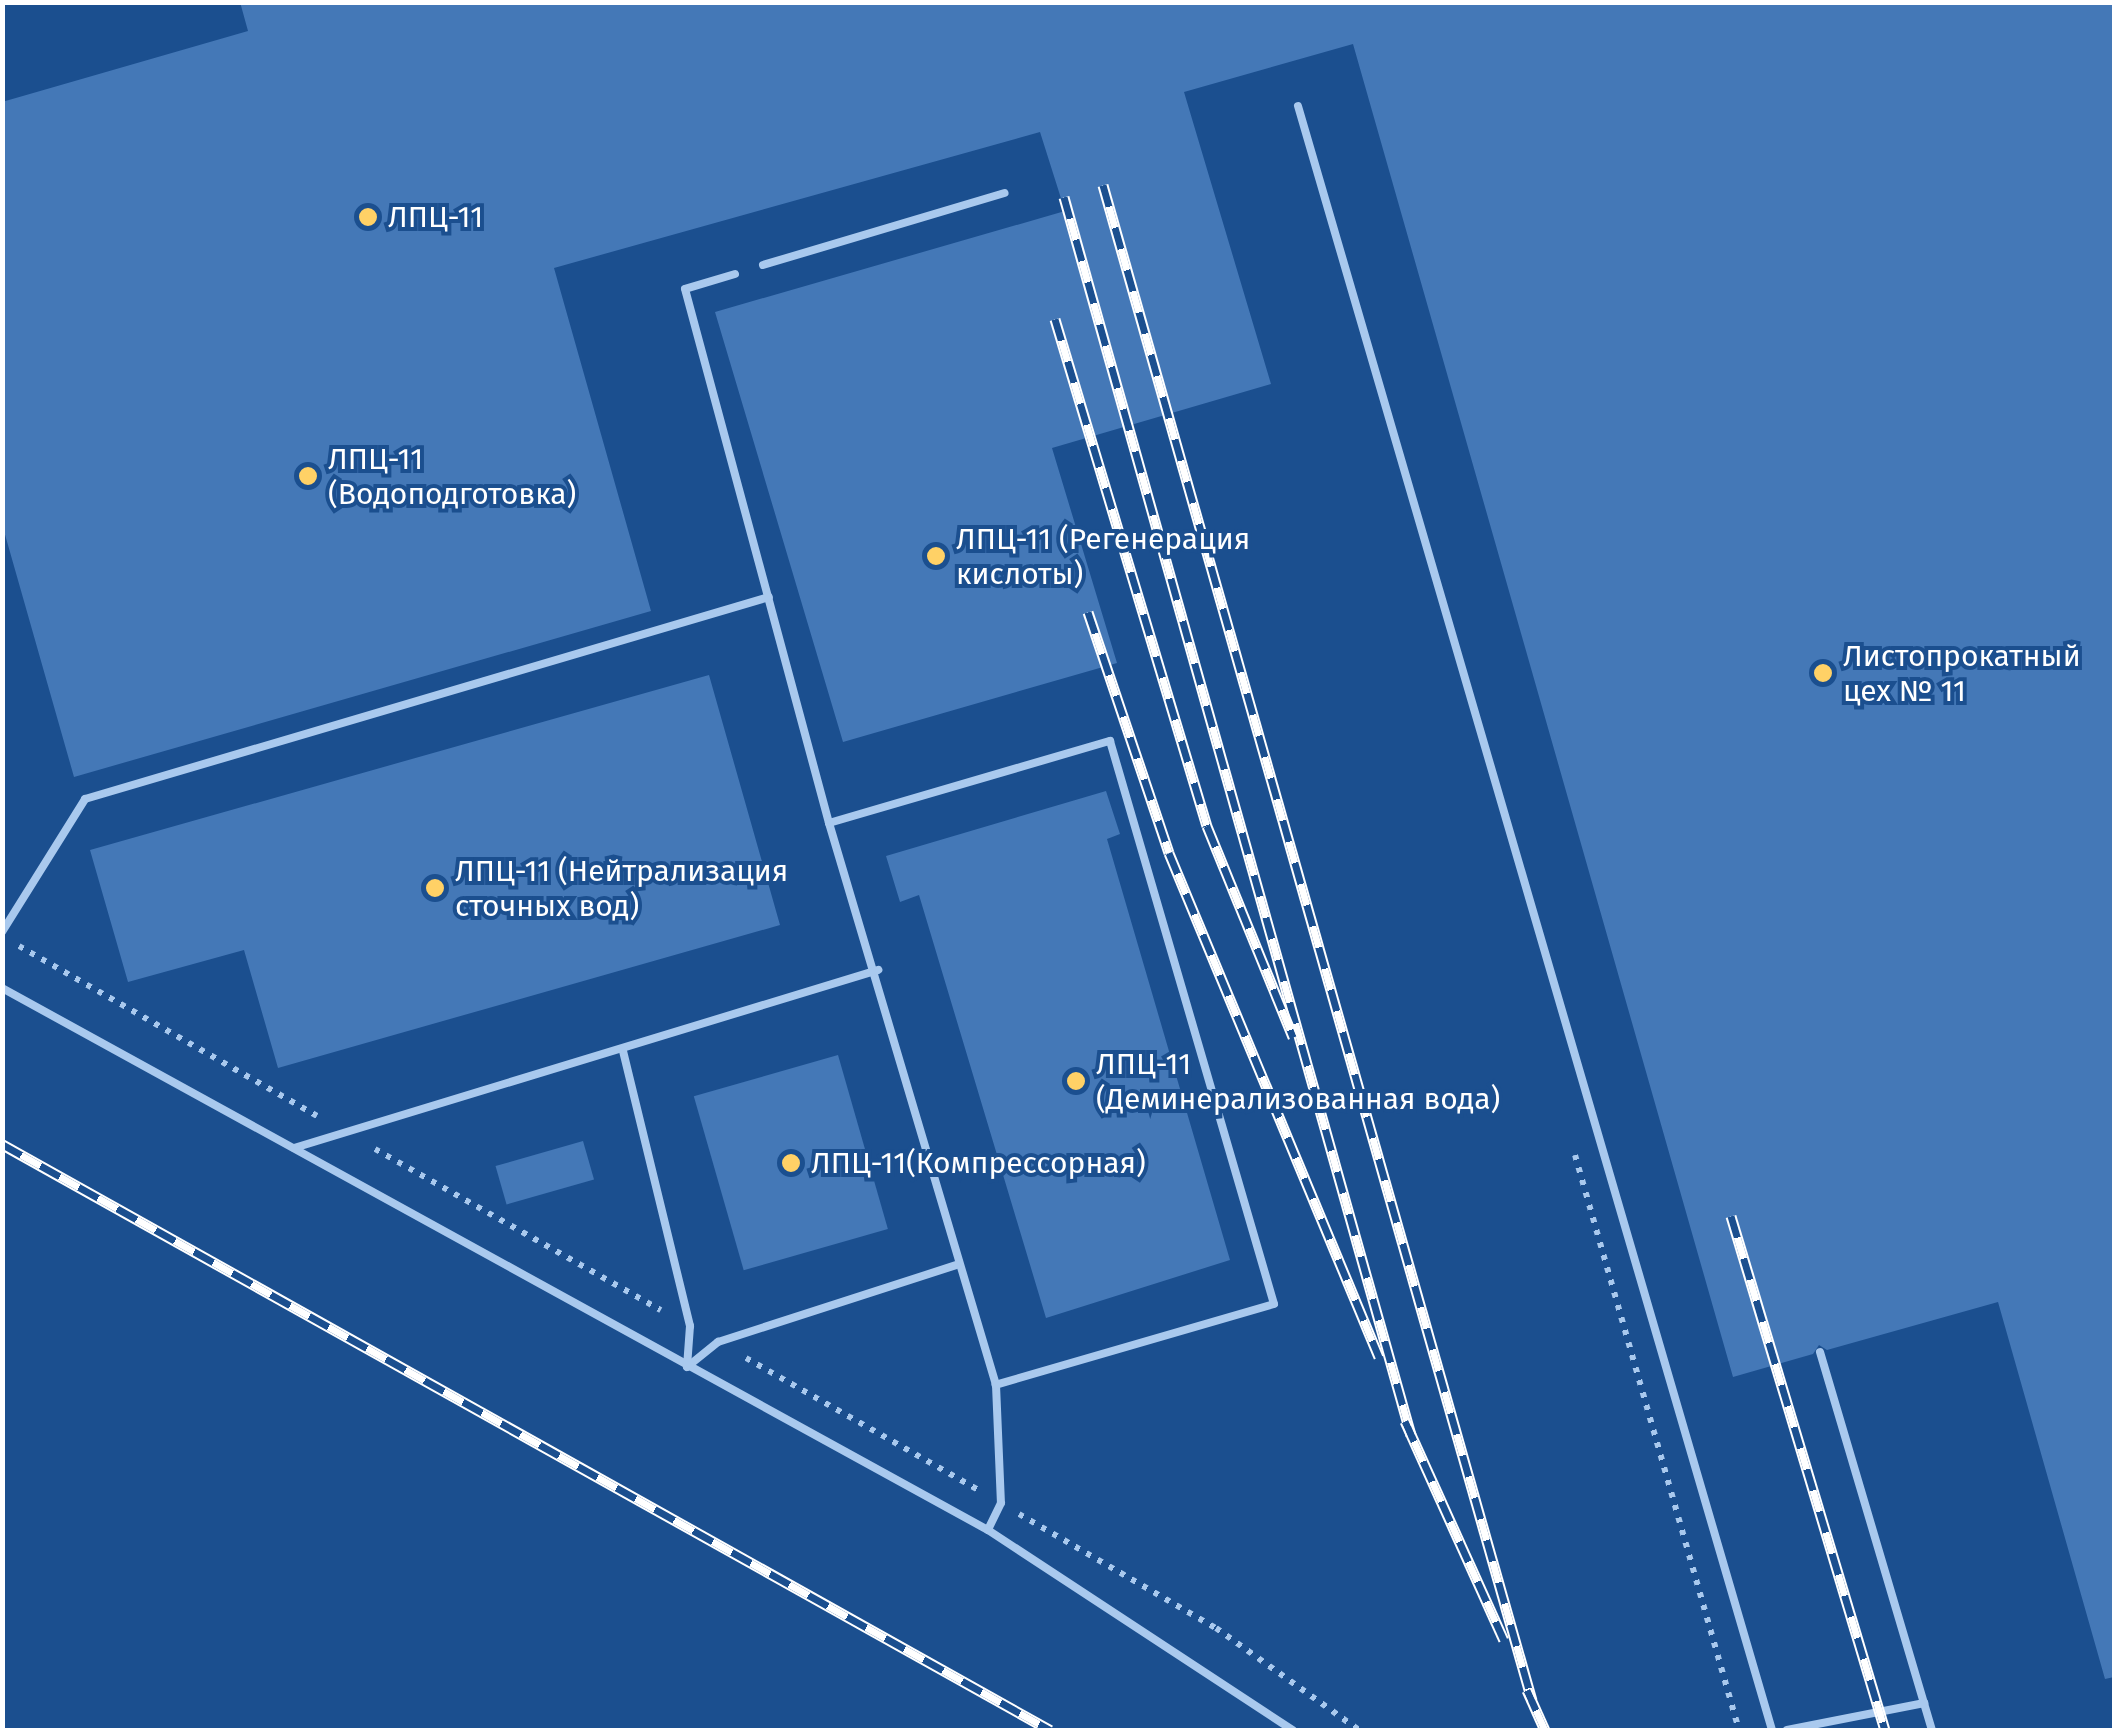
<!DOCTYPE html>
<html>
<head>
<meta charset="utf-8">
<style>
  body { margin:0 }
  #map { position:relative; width:2117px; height:1733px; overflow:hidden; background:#1b4f8f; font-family:"Fira Sans",sans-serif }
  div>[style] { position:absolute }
  .building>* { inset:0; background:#4478b7; transform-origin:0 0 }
  .path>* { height:6px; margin-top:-3px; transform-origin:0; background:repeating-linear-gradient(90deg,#a9c9ee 0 5px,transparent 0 13px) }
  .lane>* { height:8px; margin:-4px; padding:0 4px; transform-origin:4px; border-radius:4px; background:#a9c9ee }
  .rail>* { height:11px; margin-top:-5.5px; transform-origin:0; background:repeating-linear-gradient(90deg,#1b4f8f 0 22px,#fff 0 44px); box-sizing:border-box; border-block:2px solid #fff }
  .dots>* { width:28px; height:28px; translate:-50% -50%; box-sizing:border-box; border:5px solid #1b4f8f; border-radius:50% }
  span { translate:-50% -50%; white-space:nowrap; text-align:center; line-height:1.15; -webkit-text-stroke:8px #1b4f8f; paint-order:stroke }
  .poi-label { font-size:30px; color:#fff }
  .left { translate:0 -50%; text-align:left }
  .frame { position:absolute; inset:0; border:5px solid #fff; pointer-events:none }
</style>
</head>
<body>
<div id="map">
  <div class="building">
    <div style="clip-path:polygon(240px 2px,2114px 2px,2114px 1677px,2105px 1679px,1998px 1302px,1827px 1350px,1819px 1345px,1813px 1354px,1733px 1377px,1353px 44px,1184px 92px,1271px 384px,1052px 448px,1117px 663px,843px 742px,715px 312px,1065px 211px,1040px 132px,554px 268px,651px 611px,74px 777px,2px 524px,2px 102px,248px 31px)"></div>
    <div style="clip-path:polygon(709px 675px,780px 925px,278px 1068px,244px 950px,128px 982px,90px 850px)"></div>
    <div style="clip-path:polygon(1106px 791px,1120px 834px,1107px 839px,1230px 1260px,1046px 1318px,919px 895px,900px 902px,886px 856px)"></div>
    <div style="left:838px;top:1055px;width:181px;height:150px;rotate:74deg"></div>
    <div style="left:583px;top:1141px;width:40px;height:91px;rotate:74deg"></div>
  </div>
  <div class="path">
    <div style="left:19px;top:946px;width:343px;rotate:29.7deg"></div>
    <div style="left:375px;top:1149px;width:328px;rotate:29.4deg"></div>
    <div style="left:1575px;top:1155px;width:598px;rotate:74.08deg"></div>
    <div style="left:746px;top:1358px;width:267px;rotate:29.6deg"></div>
    <div style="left:1019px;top:1514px;width:228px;rotate:30.1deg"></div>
    <div style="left:1216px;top:1628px;width:176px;rotate:35.5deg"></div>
  </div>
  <div class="lane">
    <div style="left:1298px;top:106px;width:1692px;rotate:73.73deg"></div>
    <div style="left:763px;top:265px;width:252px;rotate:-16.6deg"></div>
    <div style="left:735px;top:274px;width:52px;rotate:163.3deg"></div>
    <div style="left:685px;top:289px;width:553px;rotate:74.91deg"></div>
    <div style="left:829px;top:823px;width:586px;rotate:73.45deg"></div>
    <div style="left:996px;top:1385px;width:118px;rotate:87.6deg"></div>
    <div style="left:1001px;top:1503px;width:30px;rotate:116deg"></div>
    <div style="left:829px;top:823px;width:293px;rotate:-16.3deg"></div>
    <div style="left:1110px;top:741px;width:586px;rotate:73.76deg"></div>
    <div style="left:1274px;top:1304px;width:290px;rotate:163.8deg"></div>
    <div style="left:2px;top:932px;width:157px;rotate:-58deg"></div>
    <div style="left:85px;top:799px;width:713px;rotate:-16.45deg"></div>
    <div style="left:2px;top:988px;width:1125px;rotate:28.8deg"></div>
    <div style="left:988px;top:1530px;width:365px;rotate:33.3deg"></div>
    <div style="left:623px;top:1051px;width:283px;rotate:76.3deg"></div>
    <div style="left:690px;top:1326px;width:41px;rotate:94.2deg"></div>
    <div style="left:687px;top:1367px;width:40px;rotate:-39deg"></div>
    <div style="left:718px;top:1342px;width:250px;rotate:-17.9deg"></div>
    <div style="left:294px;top:1148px;width:611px;rotate:-16.95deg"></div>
    <div style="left:1820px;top:1352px;width:394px;rotate:73.5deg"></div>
    <div style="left:1787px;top:1730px;width:140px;rotate:-11.1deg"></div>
  </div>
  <div class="rail">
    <div style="left:1103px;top:185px;width:1575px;rotate:74.19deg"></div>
    <div style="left:1064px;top:197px;width:1286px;rotate:74.34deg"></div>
    <div style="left:1055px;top:319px;width:529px;rotate:73.31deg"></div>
    <div style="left:1207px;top:826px;width:228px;rotate:67.8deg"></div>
    <div style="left:1088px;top:612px;width:254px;rotate:71.4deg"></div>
    <div style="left:1169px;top:853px;width:546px;rotate:67.38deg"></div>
    <div style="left:2px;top:1144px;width:1201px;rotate:29.21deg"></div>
    <div style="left:1731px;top:1216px;width:537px;rotate:73.32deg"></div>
    <div style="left:1405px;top:1421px;width:240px;rotate:65.7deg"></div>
    <div style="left:1527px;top:1690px;width:44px;rotate:65.8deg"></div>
  </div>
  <div class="dots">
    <div style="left:368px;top:217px;background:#ffd166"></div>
    <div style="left:308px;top:476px;background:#ffd166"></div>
    <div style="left:936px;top:556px;background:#ffd166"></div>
    <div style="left:1823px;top:673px;background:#ffd166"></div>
    <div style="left:435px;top:888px;background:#ffd166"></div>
    <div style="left:1076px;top:1081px;background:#ffd166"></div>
    <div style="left:791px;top:1163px;background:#ffd166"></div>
  </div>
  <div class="poi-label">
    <span class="left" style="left:388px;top:217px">ЛПЦ-11</span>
    <span class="left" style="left:328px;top:476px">ЛПЦ-11<br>(Водоподготовка)</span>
    <span class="left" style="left:956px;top:556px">ЛПЦ-11 (Регенерация<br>кислоты)</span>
    <span class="left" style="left:1843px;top:673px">Листопрокатный<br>цех № 11</span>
    <span class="left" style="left:455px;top:888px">ЛПЦ-11 (Нейтрализация<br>сточных вод)</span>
    <span class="left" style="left:1096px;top:1081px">ЛПЦ-11<br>(Деминерализованная вода)</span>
    <span class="left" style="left:811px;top:1163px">ЛПЦ-11(Компрессорная)</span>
  </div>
  <div class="frame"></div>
</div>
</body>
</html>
